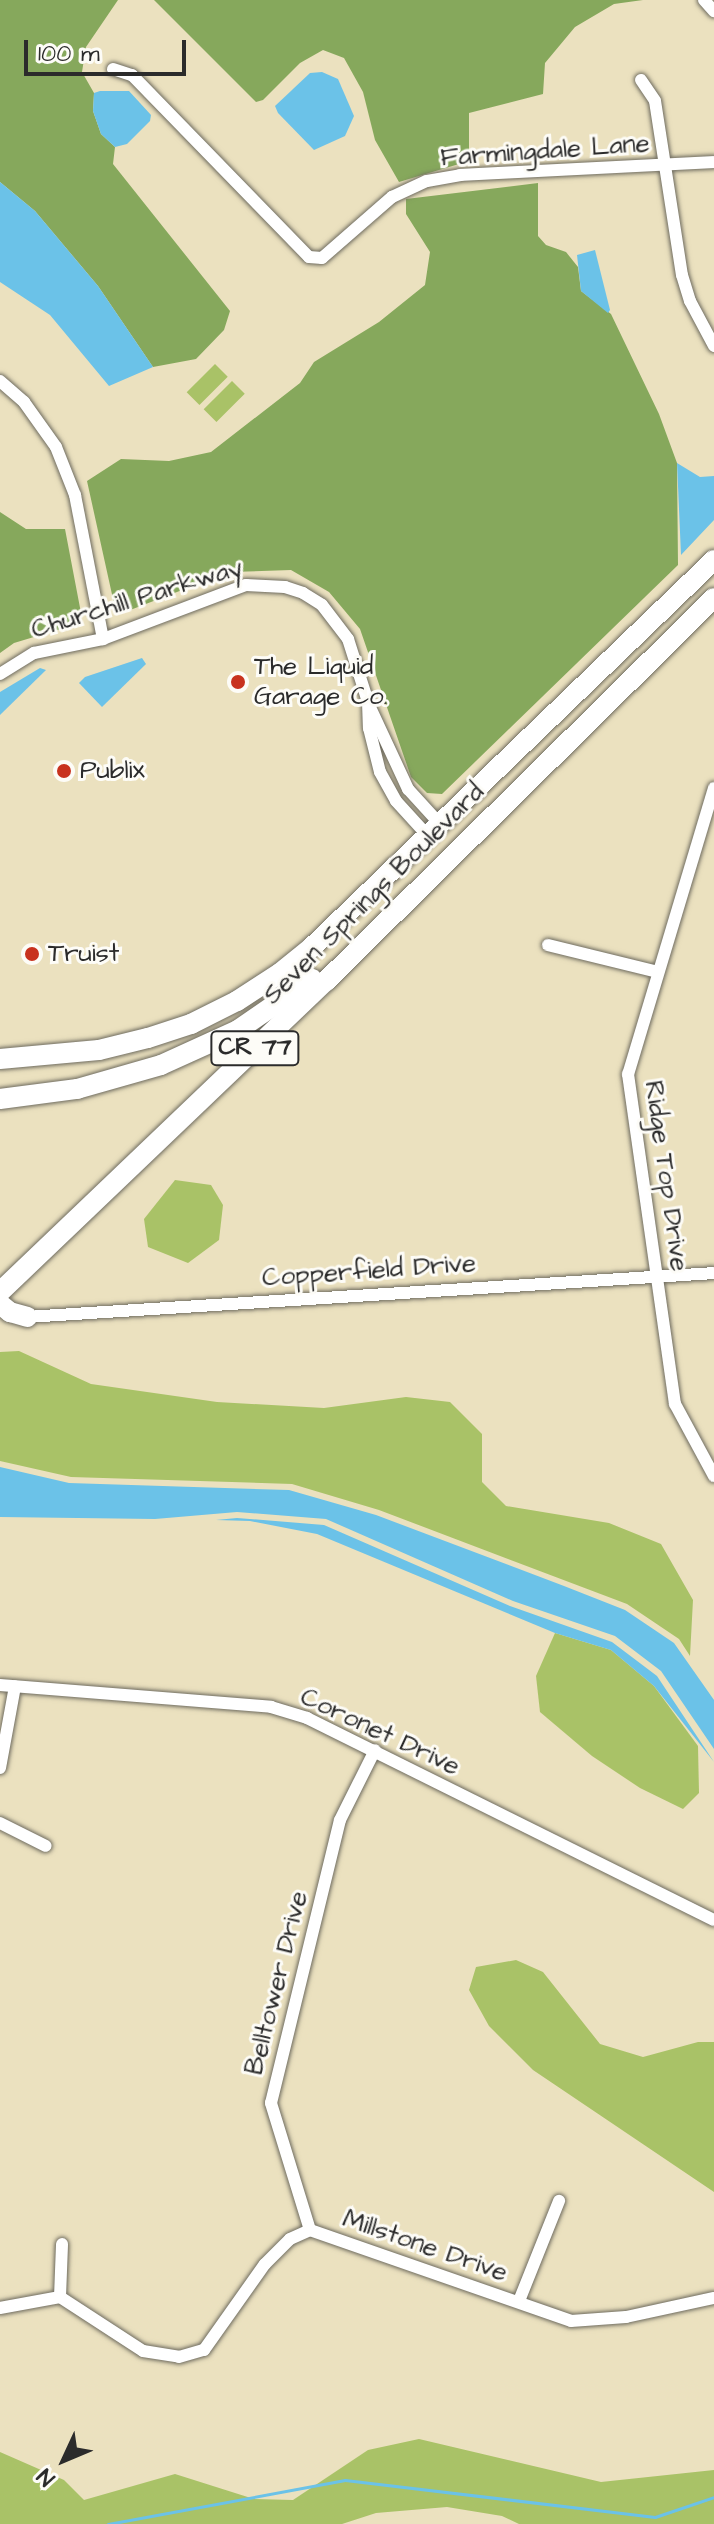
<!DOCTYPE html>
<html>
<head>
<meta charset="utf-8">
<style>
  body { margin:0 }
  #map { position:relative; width:714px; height:2524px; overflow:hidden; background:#ebe1bf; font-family:"Architects Daughter",sans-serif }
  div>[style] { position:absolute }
  .green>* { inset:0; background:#a9c267; transform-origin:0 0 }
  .forest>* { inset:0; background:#86a85c }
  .water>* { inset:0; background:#6bc2e8 }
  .stream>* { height:3px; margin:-1.5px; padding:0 1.5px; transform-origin:1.5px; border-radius:1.5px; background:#6bc2e8 }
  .roads { filter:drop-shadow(0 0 2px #6e6b5f) drop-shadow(0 0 2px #6e6b5f) }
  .street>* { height:12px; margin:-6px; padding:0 6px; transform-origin:6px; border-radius:6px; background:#fff }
  .primary>* { height:20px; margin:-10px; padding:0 10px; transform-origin:10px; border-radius:10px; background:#fff }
  .dots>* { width:22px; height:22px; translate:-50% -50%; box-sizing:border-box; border:4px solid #fdfcf7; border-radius:50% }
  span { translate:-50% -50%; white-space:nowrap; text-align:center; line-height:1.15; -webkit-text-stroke:6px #fdfcf7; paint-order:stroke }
  .shield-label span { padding:2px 6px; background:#fdfcf7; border:2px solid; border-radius:6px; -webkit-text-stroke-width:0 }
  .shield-label { font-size:24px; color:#2b2b2b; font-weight:700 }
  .street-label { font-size:26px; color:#2b2b2b }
  .poi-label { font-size:26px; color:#2b2b2b }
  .left { translate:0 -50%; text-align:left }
  .north { position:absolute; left:24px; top:2420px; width:80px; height:80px; -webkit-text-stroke:6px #fdfcf7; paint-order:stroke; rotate:226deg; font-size:22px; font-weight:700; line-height:32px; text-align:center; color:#2b2b2b }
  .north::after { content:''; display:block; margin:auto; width:28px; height:36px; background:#2b2b2b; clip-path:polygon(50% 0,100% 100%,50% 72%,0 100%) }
  .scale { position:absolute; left:24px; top:40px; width:162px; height:36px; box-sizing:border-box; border:4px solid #2b2b2b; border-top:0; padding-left:10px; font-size:24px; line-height:28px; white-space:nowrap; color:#2b2b2b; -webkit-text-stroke:6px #fdfcf7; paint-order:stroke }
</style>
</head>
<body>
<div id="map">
  <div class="green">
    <div style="left:215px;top:364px;width:18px;height:40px;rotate:45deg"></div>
    <div style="left:232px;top:381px;width:18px;height:40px;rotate:45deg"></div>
    <div style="clip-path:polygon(175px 1180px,211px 1185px,223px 1205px,219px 1240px,188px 1263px,148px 1247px,144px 1219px)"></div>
    <div style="clip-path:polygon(19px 1351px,91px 1384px,217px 1402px,324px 1408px,406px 1397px,450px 1402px,482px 1434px,482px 1482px,506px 1506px,609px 1523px,661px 1544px,693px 1600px,690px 1656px,679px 1639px,627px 1604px,379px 1510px,292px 1484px,71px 1477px,0 1461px,0 1352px)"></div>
    <div style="clip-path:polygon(555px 1633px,611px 1650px,654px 1686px,698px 1746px,699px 1793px,683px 1809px,640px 1788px,592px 1756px,540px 1712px,536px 1676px)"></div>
    <div style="clip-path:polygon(516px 1960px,543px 1972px,600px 2044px,643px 2057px,698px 2042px,714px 2042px,714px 2192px,533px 2070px,489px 2026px,469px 1990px,476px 1967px)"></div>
    <div style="clip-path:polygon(419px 2439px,601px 2482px,714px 2470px,714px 2524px,519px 2524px,502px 2516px,447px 2507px,376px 2513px,342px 2524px,0 2524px,0 2452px,64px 2480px,84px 2500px,175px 2474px,254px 2499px,293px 2500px,368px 2450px)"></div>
  </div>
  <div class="forest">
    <div style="clip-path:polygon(0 0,118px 0,86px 47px,82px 72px,94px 93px,93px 111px,101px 134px,115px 147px,113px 164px,230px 311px,224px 330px,196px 359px,153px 367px,98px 286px,35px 211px,0 182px)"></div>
    <div style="clip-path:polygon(154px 0,643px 0,614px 4px,575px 27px,545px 63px,543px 94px,469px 113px,469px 161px,399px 182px,375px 140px,363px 92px,344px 58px,323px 50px,300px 63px,263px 100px,256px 102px)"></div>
    <div style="clip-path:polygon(538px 183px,538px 236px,546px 245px,566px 252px,578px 267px,581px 291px,611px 314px,659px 414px,677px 463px,678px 565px,442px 794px,427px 793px,411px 777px,360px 629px,329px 592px,291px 570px,229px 572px,125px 612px,115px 608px,87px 481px,121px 459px,169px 461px,211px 452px,300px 383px,314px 362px,379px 322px,425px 285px,430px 252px,406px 214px,406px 199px)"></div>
    <div style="clip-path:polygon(0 512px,26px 529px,65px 529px,81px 613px,67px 627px,14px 643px,0 653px)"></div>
  </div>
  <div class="water">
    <div style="clip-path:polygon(322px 72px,338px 79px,354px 116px,345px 136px,314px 150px,278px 113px,275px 106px,310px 73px)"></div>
    <div style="clip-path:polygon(100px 91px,129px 91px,151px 115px,150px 121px,127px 144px,115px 147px,101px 134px,93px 111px,94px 93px)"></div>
    <div style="clip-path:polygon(0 182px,35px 211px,98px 286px,153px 367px,109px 386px,50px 315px,0 282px)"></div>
    <div style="clip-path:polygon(595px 250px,610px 310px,608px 313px,581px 291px,577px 255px)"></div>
    <div style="clip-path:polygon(677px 463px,700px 477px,714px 476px,714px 520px,681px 555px)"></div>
    <div style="clip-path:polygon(142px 658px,146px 664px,102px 707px,79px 683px,85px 677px)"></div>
    <div style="clip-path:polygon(40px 668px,46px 670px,0 715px,0 692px)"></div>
    <div style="clip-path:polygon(0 1467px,69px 1483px,289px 1490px,376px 1515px,564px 1586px,625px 1610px,674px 1643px,714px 1700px,714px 1749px,661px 1671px,615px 1636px,513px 1601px,326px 1519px,237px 1512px,155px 1519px,0 1517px)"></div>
    <div style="clip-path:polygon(237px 1518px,324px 1525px,510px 1606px,612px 1642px,657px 1676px,714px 1762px,654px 1686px,611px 1650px,555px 1633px,317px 1534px,250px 1521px,216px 1520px)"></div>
  </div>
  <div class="stream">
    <div style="left:108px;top:2524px;width:241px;rotate:-10.5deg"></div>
    <div style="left:345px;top:2480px;width:312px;rotate:6.8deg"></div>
    <div style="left:655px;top:2517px;width:62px;rotate:-18.7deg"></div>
  </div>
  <div class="roads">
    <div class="street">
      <div style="left:704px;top:0;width:15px;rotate:48deg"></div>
      <div style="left:113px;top:69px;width:20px;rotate:18deg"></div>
      <div style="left:132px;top:75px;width:254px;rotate:45.8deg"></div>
      <div style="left:309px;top:257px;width:13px;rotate:4deg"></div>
      <div style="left:322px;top:258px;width:93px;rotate:-41.1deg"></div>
      <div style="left:392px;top:197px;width:38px;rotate:-25deg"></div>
      <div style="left:427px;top:181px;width:34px;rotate:-10deg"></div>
      <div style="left:460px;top:175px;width:254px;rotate:-2.9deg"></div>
      <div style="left:641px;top:80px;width:25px;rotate:56deg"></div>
      <div style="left:655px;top:101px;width:176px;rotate:81.2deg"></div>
      <div style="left:682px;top:275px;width:27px;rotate:73deg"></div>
      <div style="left:690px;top:301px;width:51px;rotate:61.9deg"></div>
      <div style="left:0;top:381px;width:32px;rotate:41deg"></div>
      <div style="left:24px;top:402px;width:55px;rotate:54.6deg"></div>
      <div style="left:56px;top:447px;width:52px;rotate:68.4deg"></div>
      <div style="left:75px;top:495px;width:147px;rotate:79deg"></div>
      <div style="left:0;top:674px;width:40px;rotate:-32deg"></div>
      <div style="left:34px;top:653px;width:70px;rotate:-11.5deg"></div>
      <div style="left:103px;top:639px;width:153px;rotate:-20.7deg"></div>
      <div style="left:246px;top:585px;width:39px;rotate:3deg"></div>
      <div style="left:285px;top:587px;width:19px;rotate:18deg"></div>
      <div style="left:303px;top:593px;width:22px;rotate:32deg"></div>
      <div style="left:322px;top:605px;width:43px;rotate:52.6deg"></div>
      <div style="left:348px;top:639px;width:66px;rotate:72.4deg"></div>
      <div style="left:368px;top:702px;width:26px;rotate:88deg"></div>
      <div style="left:369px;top:728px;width:45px;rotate:76deg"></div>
      <div style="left:380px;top:772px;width:33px;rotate:61deg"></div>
      <div style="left:396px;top:801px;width:46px;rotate:47.6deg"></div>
      <div style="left:369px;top:705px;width:93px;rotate:65.1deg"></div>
      <div style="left:408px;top:789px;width:46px;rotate:47.6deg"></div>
      <div style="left:714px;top:788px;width:299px;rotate:106.7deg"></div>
      <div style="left:628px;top:1074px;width:333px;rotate:81.9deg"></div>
      <div style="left:675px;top:1404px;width:82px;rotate:61.6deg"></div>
      <div style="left:548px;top:945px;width:113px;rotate:13.8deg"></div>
      <div style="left:27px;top:1317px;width:688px;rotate:-3.66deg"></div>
      <div style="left:0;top:1685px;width:272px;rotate:4.6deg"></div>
      <div style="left:271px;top:1707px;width:38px;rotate:17deg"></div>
      <div style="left:307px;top:1718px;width:454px;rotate:26.4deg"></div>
      <div style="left:0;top:1768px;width:83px;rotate:-79.6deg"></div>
      <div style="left:0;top:1823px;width:51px;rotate:26.6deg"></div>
      <div style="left:310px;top:2230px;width:133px;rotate:-107.1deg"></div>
      <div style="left:271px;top:2103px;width:291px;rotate:-76.3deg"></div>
      <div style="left:340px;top:1820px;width:78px;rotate:-63.4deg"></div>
      <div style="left:60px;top:2297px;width:53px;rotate:-87.8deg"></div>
      <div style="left:519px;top:2301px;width:108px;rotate:-68.2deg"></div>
      <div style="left:0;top:2308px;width:61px;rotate:-10.4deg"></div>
      <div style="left:60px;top:2297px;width:99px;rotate:33deg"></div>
      <div style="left:143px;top:2351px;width:36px;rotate:9deg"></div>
      <div style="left:179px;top:2357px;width:26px;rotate:-16deg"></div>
      <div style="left:204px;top:2350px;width:105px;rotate:-54.7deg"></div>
      <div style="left:265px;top:2264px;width:35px;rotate:-45deg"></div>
      <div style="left:290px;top:2239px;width:22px;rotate:-24deg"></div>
      <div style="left:310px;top:2230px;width:276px;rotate:19.2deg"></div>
      <div style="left:571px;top:2321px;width:55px;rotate:-4.2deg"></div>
      <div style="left:626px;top:2317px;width:90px;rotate:-12.2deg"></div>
    </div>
    <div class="primary">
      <div style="left:0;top:1059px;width:99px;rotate:-5.2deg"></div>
      <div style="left:99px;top:1050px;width:50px;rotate:-13.8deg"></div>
      <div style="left:148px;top:1038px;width:45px;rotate:-18deg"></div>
      <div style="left:191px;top:1024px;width:51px;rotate:-26.6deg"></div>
      <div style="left:237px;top:1001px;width:51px;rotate:-33.1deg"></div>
      <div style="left:280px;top:973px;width:41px;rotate:-39.1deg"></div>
      <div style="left:312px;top:947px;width:558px;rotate:-43.91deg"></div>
      <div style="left:0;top:1099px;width:78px;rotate:-7.4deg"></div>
      <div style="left:77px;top:1089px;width:87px;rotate:-15.9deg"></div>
      <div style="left:161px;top:1065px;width:85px;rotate:-24.4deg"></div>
      <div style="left:238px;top:1030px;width:90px;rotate:-34.6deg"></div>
      <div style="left:0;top:1292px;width:451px;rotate:-43.7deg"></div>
      <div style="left:326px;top:981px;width:545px;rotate:-44.63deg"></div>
      <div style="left:0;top:1304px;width:13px;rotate:39deg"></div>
      <div style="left:10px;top:1312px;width:18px;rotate:16deg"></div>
    </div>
  </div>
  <div class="dots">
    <div style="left:238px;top:682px;background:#c8321e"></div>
    <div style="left:64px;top:771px;background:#c8321e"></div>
    <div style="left:32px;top:954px;background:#c8321e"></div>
  </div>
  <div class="shield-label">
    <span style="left:255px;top:1048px">CR 77</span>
  </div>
  <div class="street-label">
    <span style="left:545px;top:151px;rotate:-4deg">Farmingdale Lane</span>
    <span style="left:137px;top:599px;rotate:-17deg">Churchill Parkway</span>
    <span style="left:374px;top:894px;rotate:-45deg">Seven Springs Boulevard</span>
    <span style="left:666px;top:1176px;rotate:82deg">Ridge Top Drive</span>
    <span style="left:369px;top:1271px;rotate:-4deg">Copperfield Drive</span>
    <span style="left:380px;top:1732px;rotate:25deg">Coronet Drive</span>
    <span style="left:277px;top:1983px;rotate:-76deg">Belltower Drive</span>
    <span style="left:425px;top:2246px;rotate:19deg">Millstone Drive</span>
  </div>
  <div class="poi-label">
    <span class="left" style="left:254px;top:682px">The Liquid<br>Garage Co.</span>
    <span class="left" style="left:80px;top:771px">Publix</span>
    <span class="left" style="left:48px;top:954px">Truist</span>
  </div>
  <div class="north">N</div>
  <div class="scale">100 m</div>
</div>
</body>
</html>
